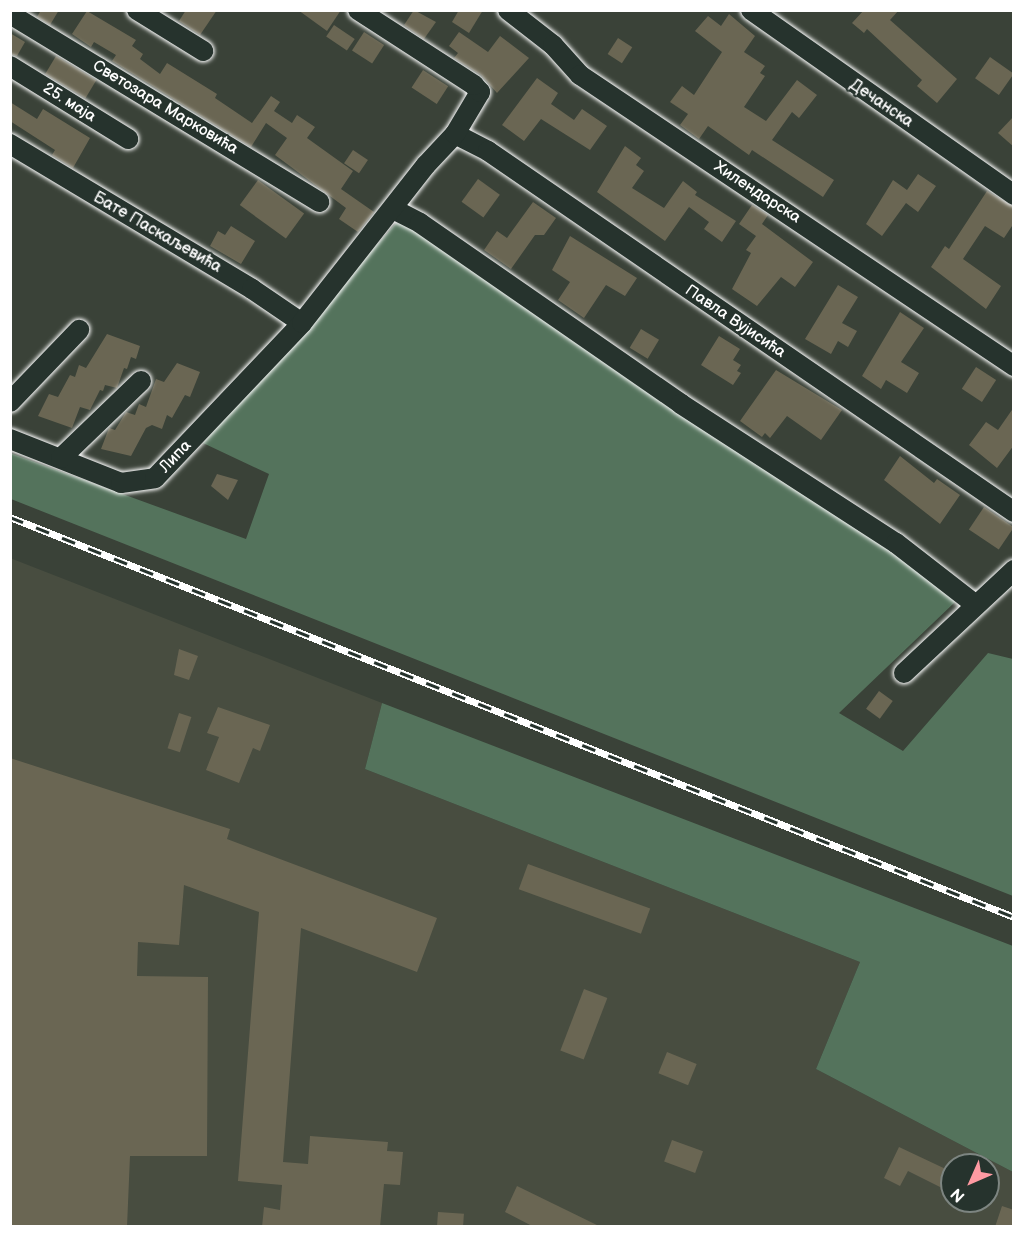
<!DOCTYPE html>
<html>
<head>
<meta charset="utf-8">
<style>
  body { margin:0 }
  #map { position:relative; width:1024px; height:1237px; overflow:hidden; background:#3a4238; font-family:"Balsamiq Sans",sans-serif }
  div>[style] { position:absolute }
  .built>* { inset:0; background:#484d40 }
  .green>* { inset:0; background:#54735c }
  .building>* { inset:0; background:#6a6653; transform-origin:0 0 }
  .roads { filter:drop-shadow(0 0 2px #fff) drop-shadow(0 0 2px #fff) }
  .minor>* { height:20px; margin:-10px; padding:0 10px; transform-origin:10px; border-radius:10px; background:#26332d }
  .rail>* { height:7px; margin-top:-3.5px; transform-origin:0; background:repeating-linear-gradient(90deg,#26332d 0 14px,#fff 0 28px); box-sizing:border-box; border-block:2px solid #fff }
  span { translate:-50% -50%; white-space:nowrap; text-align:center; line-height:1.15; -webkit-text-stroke:4.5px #26332d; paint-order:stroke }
  .street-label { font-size:16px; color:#fff }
  .frame { position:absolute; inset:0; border:12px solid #fff; pointer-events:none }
  .north { position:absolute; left:940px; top:1153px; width:60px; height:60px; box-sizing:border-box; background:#26332d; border:2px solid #7d8581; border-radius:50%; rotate:225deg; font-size:16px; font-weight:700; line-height:24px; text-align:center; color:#fff }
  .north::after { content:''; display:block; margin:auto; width:21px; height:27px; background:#ff9aa2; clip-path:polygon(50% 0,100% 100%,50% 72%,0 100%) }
</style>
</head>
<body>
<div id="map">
  <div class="built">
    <div style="clip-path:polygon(evenodd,10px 558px,382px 703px,365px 769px,860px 962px,816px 1069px,1013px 1172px,1013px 1226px,11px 1226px,10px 558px,952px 1165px,988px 1165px,988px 1201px,952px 1201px,952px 1165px)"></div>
  </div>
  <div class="green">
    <div style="clip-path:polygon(396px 223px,414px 227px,786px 484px,889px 548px,955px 602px,839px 713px,903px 751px,988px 653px,1013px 659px,1013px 896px,11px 499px,10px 453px,246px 539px,269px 474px,203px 443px)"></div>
    <div style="clip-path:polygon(382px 703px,1013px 946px,1013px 1172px,816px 1069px,860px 962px,365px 769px)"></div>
  </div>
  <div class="building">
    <div style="clip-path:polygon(41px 10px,59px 10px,50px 25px,37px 17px)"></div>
    <div style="clip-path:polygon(186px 10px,217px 10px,200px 35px,179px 21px)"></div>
    <div style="clip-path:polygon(298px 10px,341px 10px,327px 31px)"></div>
    <div style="clip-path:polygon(414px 10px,436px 22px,424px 39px,404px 25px)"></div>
    <div style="clip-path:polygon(459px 10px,483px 10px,469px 33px,452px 22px)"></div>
    <div style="clip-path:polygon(864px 10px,899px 10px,890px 20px,957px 79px,937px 103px,917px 86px,922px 80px,867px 29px,864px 33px,852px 23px)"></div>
    <div style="clip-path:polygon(87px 11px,136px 40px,132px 46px,143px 54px,140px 59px,160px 74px,167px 63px,217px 94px,215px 98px,252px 123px,271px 96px,280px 102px,274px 111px,292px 123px,297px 115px,315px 127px,307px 138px,353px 171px,341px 189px,374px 212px,358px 232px,339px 219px,346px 208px,275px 155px,287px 138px,266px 123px,251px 147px,112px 61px,116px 55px,94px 42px,91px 47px,72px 34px)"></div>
    <div style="clip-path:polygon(729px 14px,755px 36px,744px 52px,765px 66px,760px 73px,765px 76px,744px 107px,766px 121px,797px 80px,817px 95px,799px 118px,792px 112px,772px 140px,834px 180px,823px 197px,752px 150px,749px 155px,708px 126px,699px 139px,680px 125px,688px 114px,670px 102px,682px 86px,694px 95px,722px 52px,695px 31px,708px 16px,721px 26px)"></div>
    <div style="left:334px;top:25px;width:25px;height:14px;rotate:34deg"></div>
    <div style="left:364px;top:32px;width:24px;height:22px;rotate:33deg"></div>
    <div style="clip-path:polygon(459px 32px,488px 52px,500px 36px,529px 58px,497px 93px,481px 75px,454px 58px,458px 53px,449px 46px)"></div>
    <div style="clip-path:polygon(10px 33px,25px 42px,17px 56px,10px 54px)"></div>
    <div style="left:618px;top:38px;width:17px;height:19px;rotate:33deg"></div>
    <div style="left:56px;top:56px;width:47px;height:21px;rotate:31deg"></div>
    <div style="left:990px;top:57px;width:29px;height:26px;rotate:35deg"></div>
    <div style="left:423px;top:70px;width:30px;height:21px;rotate:33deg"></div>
    <div style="clip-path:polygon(537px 78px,558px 93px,551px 104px,574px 120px,582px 109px,607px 126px,590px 150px,541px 119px,524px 141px,502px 125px)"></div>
    <div style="clip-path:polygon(10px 102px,37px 119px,43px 109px,90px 138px,73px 168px,52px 155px,55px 150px,10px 121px)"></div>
    <div style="clip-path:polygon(1014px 116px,1014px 147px,998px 133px)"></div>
    <div style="clip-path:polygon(625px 146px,641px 158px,636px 165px,644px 171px,632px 188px,664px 208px,683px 181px,697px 192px,695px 195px,736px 221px,722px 242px,704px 229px,709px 222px,689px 207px,665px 241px,597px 192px)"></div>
    <div style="left:353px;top:150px;width:18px;height:16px;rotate:34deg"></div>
    <div style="clip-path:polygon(918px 174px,936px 186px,918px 212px,906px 203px,882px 236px,866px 224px,893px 180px,907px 190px)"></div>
    <div style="left:478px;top:179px;width:27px;height:28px;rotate:36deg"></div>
    <div style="left:258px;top:180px;width:57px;height:31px;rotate:36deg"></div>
    <div style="clip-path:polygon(987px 191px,1014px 207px,1014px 223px,1004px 238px,985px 226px,963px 259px,1001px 286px,986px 309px,931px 267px,945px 246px,949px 249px)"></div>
    <div style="clip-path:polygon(533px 202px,556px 218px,544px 235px,535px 235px,511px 269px,484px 250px,497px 231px,507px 238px)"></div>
    <div style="clip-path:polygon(752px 205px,768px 215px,762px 224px,813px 262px,795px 287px,781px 277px,757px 306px,732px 289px,751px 253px,746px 250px,756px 236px,739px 224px)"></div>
    <div style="clip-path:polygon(231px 226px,255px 241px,241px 264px,210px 246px,218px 231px,225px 235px)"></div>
    <div style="clip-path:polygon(570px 236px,637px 278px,625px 296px,606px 285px,584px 318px,558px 300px,570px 282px,552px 270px)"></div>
    <div style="clip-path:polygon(838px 285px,858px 297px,842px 323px,857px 331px,848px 347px,838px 341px,831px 354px,805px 339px)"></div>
    <div style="clip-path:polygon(900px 312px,924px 328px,901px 362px,919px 373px,907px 393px,886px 380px,881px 389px,862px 376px)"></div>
    <div style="left:641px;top:329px;width:21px;height:22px;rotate:31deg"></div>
    <div style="clip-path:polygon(107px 334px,140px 346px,136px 359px,131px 357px,127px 369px,124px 368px,117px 388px,105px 385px,103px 391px,100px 390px,90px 410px,80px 407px,72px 428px,38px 416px,49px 394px,58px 397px,70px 375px,75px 377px,79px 365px,86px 368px)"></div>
    <div style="clip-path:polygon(719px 336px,740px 349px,733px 360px,741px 365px,737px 371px,741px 373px,733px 385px,701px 365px)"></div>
    <div style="clip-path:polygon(177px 363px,200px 372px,190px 397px,185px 395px,172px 418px,167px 415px,162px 429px,152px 425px,146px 428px,131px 456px,101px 449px,109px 428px,115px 430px,126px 412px,135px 415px,139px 404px,146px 407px,156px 379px,164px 382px)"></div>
    <div style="left:976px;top:367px;width:24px;height:26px;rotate:33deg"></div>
    <div style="clip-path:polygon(776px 370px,842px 410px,821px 440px,787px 416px,770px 438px,765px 433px,762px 437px,740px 421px)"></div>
    <div style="clip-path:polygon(1014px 407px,1014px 445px,997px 468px,969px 445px,986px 422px,998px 430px)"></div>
    <div style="clip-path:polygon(900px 456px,934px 483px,937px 479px,960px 495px,940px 524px,884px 480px)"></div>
    <div style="clip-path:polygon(217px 474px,238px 480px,228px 500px,211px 486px)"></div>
    <div style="left:984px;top:507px;width:36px;height:27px;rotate:34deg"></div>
    <div style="clip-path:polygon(179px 649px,198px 656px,189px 680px,174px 675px)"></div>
    <div style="left:879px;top:691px;width:17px;height:22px;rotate:36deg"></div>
    <div style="clip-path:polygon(218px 707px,270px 725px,260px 751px,253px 748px,239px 783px,206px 770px,219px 737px,207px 733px)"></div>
    <div style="left:179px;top:713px;width:13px;height:37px;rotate:18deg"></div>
    <div style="clip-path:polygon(10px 758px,230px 829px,227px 839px,437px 918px,417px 972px,301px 928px,283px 1162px,308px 1164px,310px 1136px,388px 1142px,387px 1151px,403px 1152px,400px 1185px,384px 1184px,380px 1227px,262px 1227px,264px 1207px,280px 1210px,282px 1185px,238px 1181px,259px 912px,184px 885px,179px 945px,138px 942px,137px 976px,208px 977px,207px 1156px,130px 1156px,127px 1227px,10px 1227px)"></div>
    <div style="left:528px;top:864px;width:130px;height:27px;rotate:20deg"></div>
    <div style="left:584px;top:989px;width:25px;height:66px;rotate:21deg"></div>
    <div style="left:667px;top:1052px;width:32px;height:23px;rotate:22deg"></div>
    <div style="left:672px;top:1140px;width:33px;height:23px;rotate:20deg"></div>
    <div style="clip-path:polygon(899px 1147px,952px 1172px,944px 1189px,908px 1171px,900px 1186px,884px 1178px)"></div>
    <div style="clip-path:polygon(517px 1186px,601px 1227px,534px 1227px,505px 1212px)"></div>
    <div style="clip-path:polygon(1002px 1206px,1014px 1210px,1014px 1227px,995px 1227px)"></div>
    <div style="left:438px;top:1212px;width:26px;height:15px;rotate:4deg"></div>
  </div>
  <div class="roads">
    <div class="minor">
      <div style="left:137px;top:10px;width:78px;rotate:31.8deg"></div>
      <div style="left:508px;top:10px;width:57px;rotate:37.9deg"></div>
      <div style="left:553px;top:45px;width:40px;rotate:48deg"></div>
      <div style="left:580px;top:75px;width:523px;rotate:33.84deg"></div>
      <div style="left:751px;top:10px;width:322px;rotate:35.1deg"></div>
      <div style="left:10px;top:14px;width:362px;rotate:31.3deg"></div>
      <div style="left:10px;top:66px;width:139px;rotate:31.7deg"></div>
      <div style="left:455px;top:134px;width:37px;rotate:27deg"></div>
      <div style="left:488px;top:151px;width:638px;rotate:34.46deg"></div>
      <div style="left:10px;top:144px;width:282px;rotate:30.9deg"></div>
      <div style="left:252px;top:289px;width:60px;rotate:34.2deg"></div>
      <div style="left:393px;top:209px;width:30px;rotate:27deg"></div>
      <div style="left:420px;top:223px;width:318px;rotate:34.7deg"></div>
      <div style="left:681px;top:404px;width:256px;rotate:32.9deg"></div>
      <div style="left:896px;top:543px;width:101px;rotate:37.8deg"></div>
      <div style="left:10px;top:402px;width:100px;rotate:-46.2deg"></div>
      <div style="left:10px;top:439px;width:119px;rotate:21.6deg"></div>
      <div style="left:121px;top:483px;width:34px;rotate:-8deg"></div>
      <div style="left:155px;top:478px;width:214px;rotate:-46.5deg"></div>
      <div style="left:302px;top:323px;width:201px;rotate:-51.9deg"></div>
      <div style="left:426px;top:165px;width:42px;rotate:-46.9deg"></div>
      <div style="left:455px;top:134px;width:49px;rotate:-59.2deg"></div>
      <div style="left:480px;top:92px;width:9px;rotate:-131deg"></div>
      <div style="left:474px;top:85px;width:138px;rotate:-147.1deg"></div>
      <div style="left:61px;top:458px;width:111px;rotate:-43.9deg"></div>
      <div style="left:904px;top:673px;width:151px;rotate:-43.1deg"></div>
    </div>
  </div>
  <div class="rail">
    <div style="left:10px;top:517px;width:1081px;rotate:21.72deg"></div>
  </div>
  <div class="street-label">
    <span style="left:69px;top:103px;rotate:32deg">25. маја</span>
    <span style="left:881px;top:104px;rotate:34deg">Дечанска</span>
    <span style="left:165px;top:108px;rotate:31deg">Светозара Марковића</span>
    <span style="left:757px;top:193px;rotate:33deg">Хилендарска</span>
    <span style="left:157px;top:233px;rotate:30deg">Бате Паскаљевића</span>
    <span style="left:735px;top:322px;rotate:34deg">Павла Вујисића</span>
    <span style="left:176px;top:457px;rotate:-46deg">Липа</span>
  </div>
  <div class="frame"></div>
  <div class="north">N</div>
</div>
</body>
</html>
